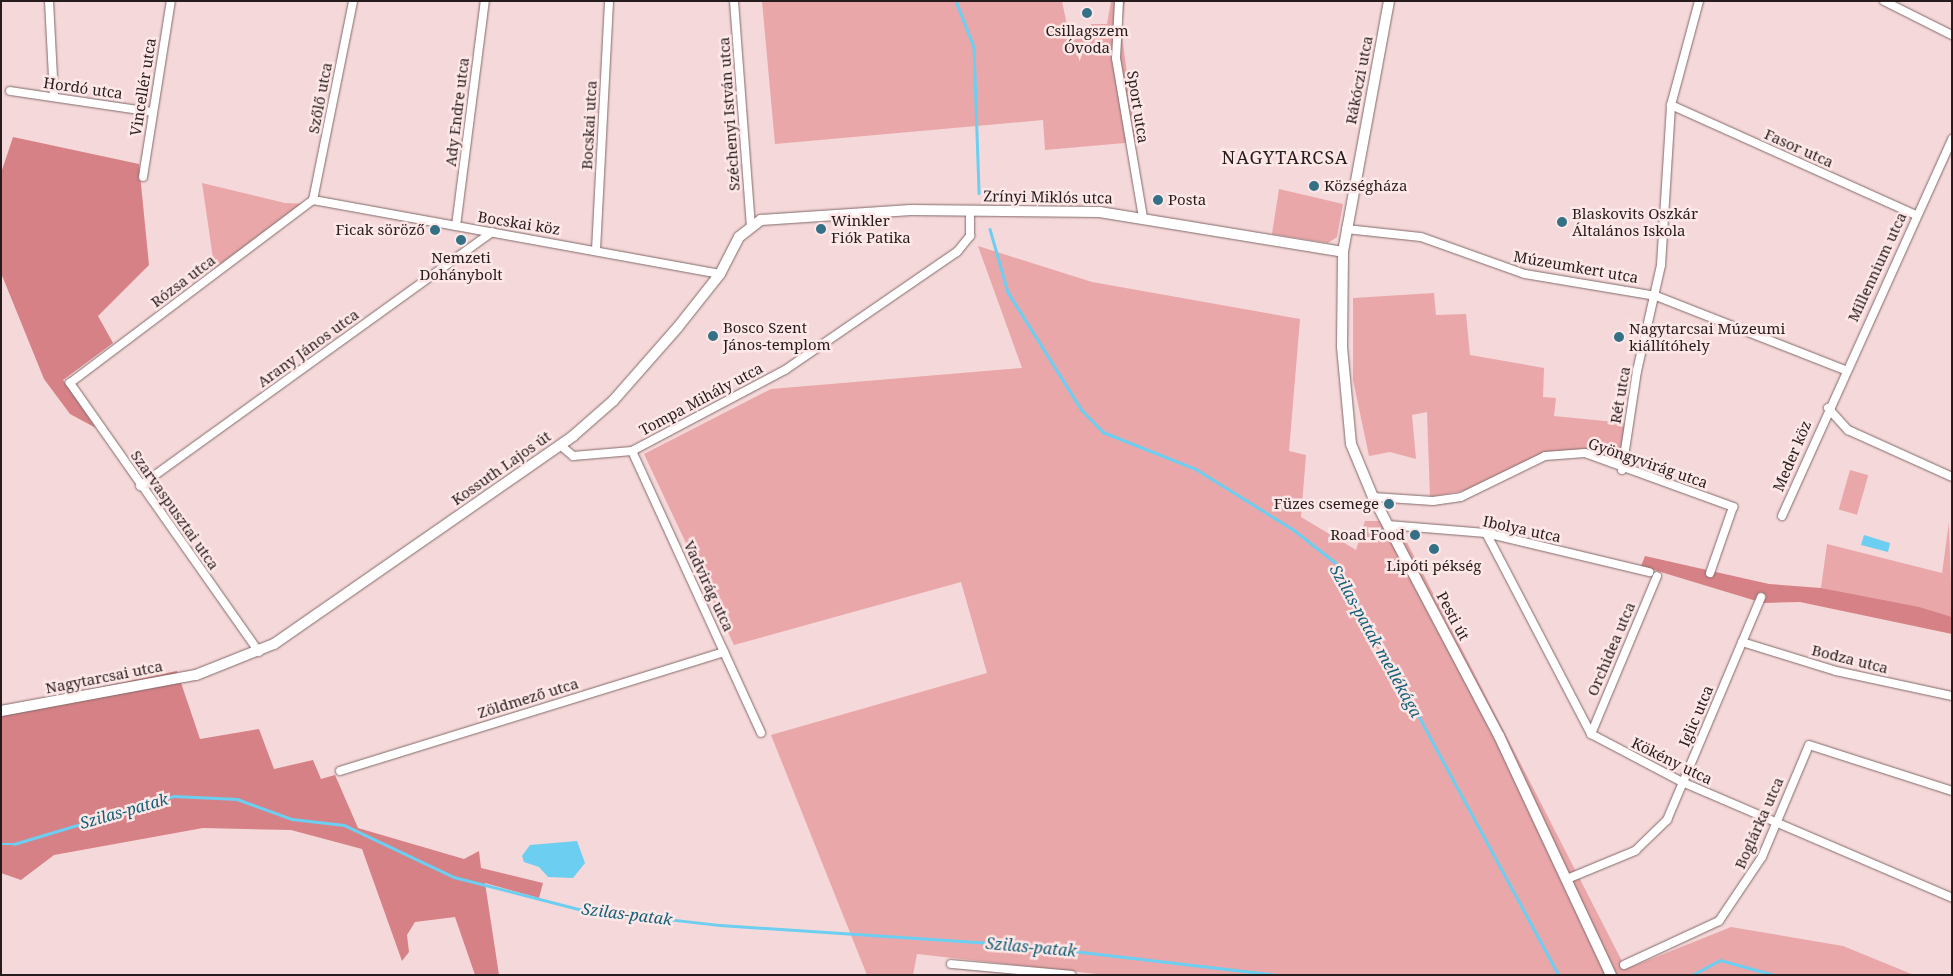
<!DOCTYPE html>
<html>
<head>
<meta charset="utf-8">
<style>
  body { margin:0 }
  #map { position:relative; width:1953px; height:976px; overflow:hidden; background:#f5d8d9; font-family:"Noto Serif",serif }
  div>[style] { position:absolute }
  .green>* { inset:0; background:#e9a7a9; transform-origin:0 0 }
  .forest>* { inset:0; background:#d68186 }
  .water>* { inset:0; background:#6ccef1 }
  .stream>* { height:2.5px; margin:-1.25px; padding:0 1.25px; transform-origin:1.25px; border-radius:1.25px; background:#6ccef1 }
  .roads { filter:drop-shadow(0 0 1px #826a6a) drop-shadow(0 0 1px #826a6a) }
  .street>* { height:8px; margin:-4px; padding:0 4px; transform-origin:4px; border-radius:4px; background:#fff }
  .secondary>* { height:10px; margin:-5px; padding:0 5px; transform-origin:5px; border-radius:5px; background:#fff }
  .dots>* { width:14px; height:14px; translate:-50% -50%; box-sizing:border-box; border:2px solid #fee7e7; border-radius:50% }
  span { translate:-50% -50%; white-space:nowrap; text-align:center; line-height:1.15; -webkit-text-stroke:5px #fee7e7; paint-order:stroke }
  .poi-label { font-size:15px; color:#261c1d }
  .left { translate:0 -50%; text-align:left }
  .right { translate:-100% -50%; text-align:right }
  .street-label { font-size:15px; color:#261c1d }
  .water-label { font-size:16px; color:#0f6078; font-style:italic }
  .quarter-label { font-size:18px; color:#261c1d; letter-spacing:1px }
  .frame { position:absolute; inset:0; border:2px solid #261c1d; pointer-events:none }
</style>
</head>
<body>
<div id="map">
  <div class="green">
    <div style="clip-path:polygon(762px 1px,1062px 1px,1070px 40px,1093px 37px,1091px 24px,1107px 24px,1111px 1px,1125px 1px,1121px 28px,1136px 142px,1045px 150px,1043px 120px,775px 144px)"></div>
    <div style="clip-path:polygon(202px 183px,285px 203px,309px 204px,215px 272px)"></div>
    <div style="clip-path:polygon(1279px 189px,1343px 204px,1337px 237px,1328px 243px,1272px 234px)"></div>
    <div style="clip-path:polygon(978px 246px,1092px 282px,1300px 319px,1289px 451px,1306px 455px,1301px 517px,1356px 550px,1365px 521px,1396px 521px,1626px 969px,1731px 927px,1843px 946px,1914px 975px,1106px 975px,917px 954px,913px 975px,867px 975px,771px 735px,987px 673px,961px 582px,734px 645px,644px 454px,771px 389px,1022px 368px)"></div>
    <div style="clip-path:polygon(1434px 293px,1436px 315px,1466px 314px,1470px 355px,1544px 368px,1543px 397px,1556px 398px,1554px 416px,1625px 423px,1621px 455px,1552px 452px,1478px 488px,1430px 497px,1427px 412px,1412px 415px,1416px 459px,1390px 452px,1369px 456px,1353px 380px,1353px 298px)"></div>
    <div style="left:1850px;top:470px;width:19px;height:41px;rotate:16deg"></div>
    <div style="clip-path:polygon(1949px 522px,1952px 617px,1821px 588px,1827px 544px,1942px 573px)"></div>
  </div>
  <div class="forest">
    <div style="clip-path:polygon(13px 137px,139px 164px,149px 265px,98px 316px,113px 343px,63px 380px,96px 428px,70px 414px,44px 379px,1px 273px,1px 173px)"></div>
    <div style="clip-path:polygon(1645px 556px,1769px 584px,1821px 588px,1919px 607px,1952px 617px,1952px 634px,1800px 602px,1763px 603px,1641px 566px)"></div>
    <div style="clip-path:polygon(177px 671px,200px 739px,259px 729px,274px 769px,313px 760px,321px 779px,335px 775px,358px 828px,464px 859px,479px 851px,481px 868px,543px 883px,539px 898px,485px 883px,499px 975px,475px 975px,455px 917px,415px 922px,407px 935px,409px 952px,402px 961px,362px 849px,291px 830px,203px 828px,54px 855px,21px 880px,1px 873px,1px 708px)"></div>
  </div>
  <div class="water">
    <div style="clip-path:polygon(1864px 535px,1890px 543px,1888px 552px,1861px 545px)"></div>
    <div style="clip-path:polygon(577px 841px,585px 863px,573px 878px,548px 877px,539px 867px,524px 862px,522px 856px,530px 845px)"></div>
  </div>
  <div class="stream">
    <div style="left:956px;top:1px;width:49px;rotate:68.6deg"></div>
    <div style="left:974px;top:47px;width:146px;rotate:88deg"></div>
    <div style="left:990px;top:229px;width:66px;rotate:74.1deg"></div>
    <div style="left:1008px;top:292px;width:138px;rotate:58deg"></div>
    <div style="left:1081px;top:409px;width:32px;rotate:46deg"></div>
    <div style="left:1103px;top:432px;width:100px;rotate:21.7deg"></div>
    <div style="left:1196px;top:469px;width:115px;rotate:31.9deg"></div>
    <div style="left:1294px;top:530px;width:53px;rotate:38.2deg"></div>
    <div style="left:1336px;top:563px;width:468px;rotate:61.6deg"></div>
    <div style="left:1px;top:844px;width:13px"></div>
    <div style="left:14px;top:844px;width:167px;rotate:-16.7deg"></div>
    <div style="left:174px;top:796px;width:63px;rotate:2.7deg"></div>
    <div style="left:237px;top:799px;width:59px;rotate:20deg"></div>
    <div style="left:292px;top:819px;width:52px;rotate:6.6deg"></div>
    <div style="left:344px;top:825px;width:122px;rotate:25.3deg"></div>
    <div style="left:454px;top:877px;width:129px;rotate:14.4deg"></div>
    <div style="left:579px;top:909px;width:142px;rotate:6.5deg"></div>
    <div style="left:720px;top:925px;width:303px;rotate:3.8deg"></div>
    <div style="left:1022px;top:945px;width:257px;rotate:6.7deg"></div>
    <div style="left:1692px;top:975px;width:32px;rotate:-28deg"></div>
    <div style="left:1720px;top:960px;width:57px;rotate:15.3deg"></div>
  </div>
  <div class="roads">
    <div class="street">
      <div style="left:49px;top:1px;width:96px;rotate:87deg"></div>
      <div style="left:734px;top:1px;width:226px;rotate:85.7deg"></div>
      <div style="left:1119px;top:1px;width:57px;rotate:93deg"></div>
      <div style="left:1116px;top:58px;width:162px;rotate:80.4deg"></div>
      <div style="left:1884px;top:1px;width:76px;rotate:26.6deg"></div>
      <div style="left:10px;top:91px;width:144px;rotate:8.4deg"></div>
      <div style="left:1671px;top:105px;width:269px;rotate:24.2deg"></div>
      <div style="left:143px;top:177px;width:178px;rotate:-81deg"></div>
      <div style="left:313px;top:200px;width:414px;rotate:10.3deg"></div>
      <div style="left:313px;top:200px;width:203px;rotate:-78.6deg"></div>
      <div style="left:456px;top:226px;width:227px;rotate:-82.7deg"></div>
      <div style="left:1346px;top:229px;width:75px;rotate:6.1deg"></div>
      <div style="left:1421px;top:237px;width:110px;rotate:19.6deg"></div>
      <div style="left:1525px;top:274px;width:133px;rotate:9.5deg"></div>
      <div style="left:1656px;top:296px;width:203px;rotate:21.4deg"></div>
      <div style="left:596px;top:250px;width:249px;rotate:-87deg"></div>
      <div style="left:1828px;top:408px;width:30px;rotate:48deg"></div>
      <div style="left:1848px;top:430px;width:114px;rotate:24.3deg"></div>
      <div style="left:560px;top:445px;width:17px;rotate:40deg"></div>
      <div style="left:573px;top:456px;width:59px;rotate:-4.8deg"></div>
      <div style="left:632px;top:451px;width:173px;rotate:-27.9deg"></div>
      <div style="left:785px;top:370px;width:209px;rotate:-34.5deg"></div>
      <div style="left:957px;top:252px;width:21px;rotate:-51deg"></div>
      <div style="left:970px;top:236px;width:26px;rotate:-90deg"></div>
      <div style="left:632px;top:451px;width:310px;rotate:65.4deg"></div>
      <div style="left:1622px;top:470px;width:100px;rotate:-81.4deg"></div>
      <div style="left:1637px;top:371px;width:109px;rotate:-77.2deg"></div>
      <div style="left:1661px;top:265px;width:160px;rotate:-86.4deg"></div>
      <div style="left:1671px;top:105px;width:108px;rotate:-74.9deg"></div>
      <div style="left:140px;top:486px;width:434px;rotate:-35.8deg"></div>
      <div style="left:1373px;top:497px;width:60px;rotate:3.8deg"></div>
      <div style="left:1433px;top:501px;width:28px;rotate:-8deg"></div>
      <div style="left:1461px;top:497px;width:93px;rotate:-26deg"></div>
      <div style="left:1545px;top:456px;width:40px;rotate:-4.3deg"></div>
      <div style="left:1585px;top:453px;width:158px;rotate:20deg"></div>
      <div style="left:1733px;top:507px;width:70px;rotate:109.2deg"></div>
      <div style="left:1782px;top:516px;width:414px;rotate:-65.7deg"></div>
      <div style="left:1388px;top:525px;width:98px;rotate:4.7deg"></div>
      <div style="left:1486px;top:533px;width:168px;rotate:13.5deg"></div>
      <div style="left:1486px;top:533px;width:227px;rotate:62.4deg"></div>
      <div style="left:1591px;top:734px;width:103px;rotate:27.8deg"></div>
      <div style="left:1682px;top:782px;width:294px;rotate:23.2deg"></div>
      <div style="left:1742px;top:642px;width:98px;rotate:17.1deg"></div>
      <div style="left:1836px;top:671px;width:119px;rotate:12.2deg"></div>
      <div style="left:259px;top:652px;width:329px;rotate:-125.1deg"></div>
      <div style="left:70px;top:383px;width:304px;rotate:-37deg"></div>
      <div style="left:1591px;top:734px;width:171px;rotate:-67.3deg"></div>
      <div style="left:340px;top:771px;width:402px;rotate:-17.2deg"></div>
      <div style="left:1567px;top:879px;width:74px;rotate:-22.4deg"></div>
      <div style="left:1635px;top:851px;width:45px;rotate:-44.1deg"></div>
      <div style="left:1667px;top:820px;width:242px;rotate:-67.1deg"></div>
      <div style="left:951px;top:964px;width:121px;rotate:5.2deg"></div>
      <div style="left:1624px;top:965px;width:105px;rotate:-24.9deg"></div>
      <div style="left:1719px;top:921px;width:77px;rotate:-56.1deg"></div>
      <div style="left:1762px;top:857px;width:121px;rotate:-67.2deg"></div>
      <div style="left:1809px;top:745px;width:150px;rotate:17.8deg"></div>
    </div>
    <div class="secondary">
      <div style="left:1389px;top:1px;width:255px;rotate:100.4deg"></div>
      <div style="left:1343px;top:252px;width:95px;rotate:90.6deg"></div>
      <div style="left:1342px;top:347px;width:97px;rotate:84.7deg"></div>
      <div style="left:1351px;top:444px;width:57px;rotate:67.5deg"></div>
      <div style="left:1373px;top:497px;width:270px;rotate:62.2deg"></div>
      <div style="left:1499px;top:736px;width:264px;rotate:64.9deg"></div>
      <div style="left:1px;top:711px;width:198px;rotate:-10.5deg"></div>
      <div style="left:196px;top:675px;width:84px;rotate:-21.7deg"></div>
      <div style="left:274px;top:644px;width:364px;rotate:-34.8deg"></div>
      <div style="left:573px;top:436px;width:53px;rotate:-41.2deg"></div>
      <div style="left:613px;top:401px;width:98px;rotate:-48.7deg"></div>
      <div style="left:678px;top:327px;width:68px;rotate:-51.6deg"></div>
      <div style="left:720px;top:274px;width:42px;rotate:-62.8deg"></div>
      <div style="left:739px;top:237px;width:28px;rotate:-38deg"></div>
      <div style="left:761px;top:220px;width:150px;rotate:-3.8deg"></div>
      <div style="left:911px;top:210px;width:189px;rotate:0.6deg"></div>
      <div style="left:1100px;top:212px;width:246px;rotate:9.3deg"></div>
    </div>
  </div>
  <div class="dots">
    <div style="left:1087px;top:13px;background:#347187"></div>
    <div style="left:1314px;top:186px;background:#347187"></div>
    <div style="left:1158px;top:200px;background:#347187"></div>
    <div style="left:1562px;top:222px;background:#347187"></div>
    <div style="left:821px;top:229px;background:#347187"></div>
    <div style="left:435px;top:230px;background:#347187"></div>
    <div style="left:461px;top:240px;background:#347187"></div>
    <div style="left:713px;top:336px;background:#347187"></div>
    <div style="left:1619px;top:337px;background:#347187"></div>
    <div style="left:1389px;top:504px;background:#347187"></div>
    <div style="left:1415px;top:535px;background:#347187"></div>
    <div style="left:1434px;top:549px;background:#347187"></div>
  </div>
  <div class="poi-label">
    <span style="left:1087px;top:39px">Csillagszem<br>Óvoda</span>
    <span class="left" style="left:1324px;top:186px">Községháza</span>
    <span class="left" style="left:1168px;top:200px">Posta</span>
    <span class="left" style="left:1572px;top:222px">Blaskovits Oszkár<br>Általános Iskola</span>
    <span class="left" style="left:831px;top:229px">Winkler<br>Fiók Patika</span>
    <span class="right" style="left:425px;top:230px">Ficak söröző</span>
    <span style="left:461px;top:266px">Nemzeti<br>Dohánybolt</span>
    <span class="left" style="left:723px;top:336px">Bosco Szent<br>János-templom</span>
    <span class="left" style="left:1629px;top:337px">Nagytarcsai Múzeumi<br>kiállítóhely</span>
    <span class="right" style="left:1379px;top:504px">Füzes csemege</span>
    <span class="right" style="left:1405px;top:535px">Road Food</span>
    <span style="left:1434px;top:566px">Lipóti pékség</span>
  </div>
  <div class="street-label">
    <span style="left:1359px;top:80px;rotate:-79deg">Rákóczi utca</span>
    <span style="left:143px;top:87px;rotate:-81deg">Vincellér utca</span>
    <span style="left:83px;top:88px;rotate:8deg">Hordó utca</span>
    <span style="left:320px;top:98px;rotate:-79deg">Szőlő utca</span>
    <span style="left:1138px;top:107px;rotate:81deg">Sport utca</span>
    <span style="left:457px;top:112px;rotate:-83deg">Ady Endre utca</span>
    <span style="left:729px;top:114px;rotate:-94deg">Széchenyi István utca</span>
    <span style="left:589px;top:125px;rotate:-87deg">Bocskai utca</span>
    <span style="left:1799px;top:148px;rotate:24deg">Fasor utca</span>
    <span style="left:1048px;top:197px;rotate:1deg">Zrínyi Miklós utca</span>
    <span style="left:519px;top:223px;rotate:9deg">Bocskai köz</span>
    <span style="left:1576px;top:267px;rotate:10deg">Múzeumkert utca</span>
    <span style="left:1877px;top:267px;rotate:-65deg">Millennium utca</span>
    <span style="left:183px;top:281px;rotate:-37deg">Rózsa utca</span>
    <span style="left:308px;top:348px;rotate:-36deg">Arany János utca</span>
    <span style="left:1620px;top:395px;rotate:-80deg">Rét utca</span>
    <span style="left:701px;top:399px;rotate:-28deg">Tompa Mihály utca</span>
    <span style="left:1792px;top:456px;rotate:-67deg">Meder köz</span>
    <span style="left:1648px;top:463px;rotate:19deg">Gyöngyvirág utca</span>
    <span style="left:501px;top:468px;rotate:-35deg">Kossuth Lajos út</span>
    <span style="left:175px;top:510px;rotate:55deg">Szarvaspusztai utca</span>
    <span style="left:1522px;top:529px;rotate:12deg">Ibolya utca</span>
    <span style="left:709px;top:586px;rotate:65deg">Vadvirág utca</span>
    <span style="left:1453px;top:616px;rotate:62deg">Pesti út</span>
    <span style="left:1611px;top:649px;rotate:-67deg">Orchidea utca</span>
    <span style="left:1850px;top:659px;rotate:14deg">Bodza utca</span>
    <span style="left:104px;top:677px;rotate:-11deg">Nagytarcsai utca</span>
    <span style="left:528px;top:698px;rotate:-17deg">Zöldmező utca</span>
    <span style="left:1696px;top:716px;rotate:-67deg">Iglic utca</span>
    <span style="left:1672px;top:761px;rotate:26deg">Kökény utca</span>
    <span style="left:1759px;top:823px;rotate:-66deg">Boglárka utca</span>
  </div>
  <div class="water-label">
    <span style="left:1376px;top:641px;rotate:61deg">Szilas-patak mellékága</span>
    <span style="left:124px;top:811px;rotate:-16deg">Szilas-patak</span>
    <span style="left:627px;top:914px;rotate:7deg">Szilas-patak</span>
    <span style="left:1031px;top:947px;rotate:5deg">Szilas-patak</span>
  </div>
  <div class="quarter-label">
    <span style="left:1285px;top:157px">NAGYTARCSA</span>
  </div>
  <div class="frame"></div>
</div>
</body>
</html>
